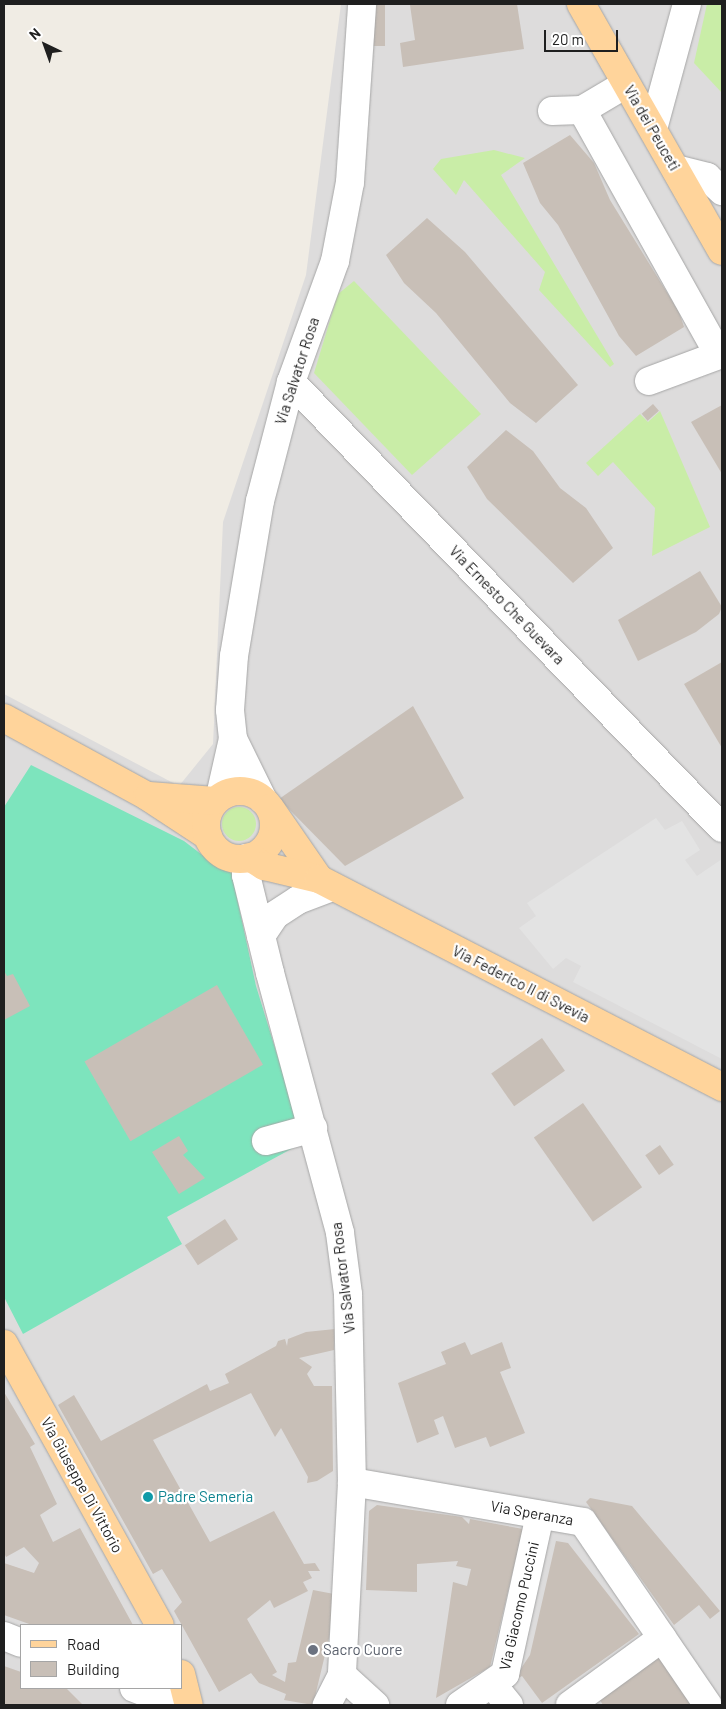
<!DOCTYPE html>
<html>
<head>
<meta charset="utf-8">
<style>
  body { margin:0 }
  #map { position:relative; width:726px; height:1709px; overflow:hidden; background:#f0ece4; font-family:Barlow,sans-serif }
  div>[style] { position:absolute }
  .residential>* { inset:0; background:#dddcdc }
  .grass>* { inset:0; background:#c9eda7 }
  .round { border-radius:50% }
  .pitch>* { inset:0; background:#7de4bd }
  .parking>* { inset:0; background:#e3e3e3 }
  .building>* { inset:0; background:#c8bfb7; transform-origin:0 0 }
  .roads { filter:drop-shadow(0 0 1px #a6a6a6) drop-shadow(0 0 1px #a6a6a6) }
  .minor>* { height:28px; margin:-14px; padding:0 14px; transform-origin:14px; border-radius:14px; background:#fff }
  .major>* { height:28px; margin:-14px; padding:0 14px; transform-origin:14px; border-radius:14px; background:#ffd49b }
  .major>.ring { margin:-14px; padding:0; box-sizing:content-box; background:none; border:28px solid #ffd49b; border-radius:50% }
  .dots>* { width:14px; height:14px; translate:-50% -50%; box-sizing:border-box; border:2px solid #fff; border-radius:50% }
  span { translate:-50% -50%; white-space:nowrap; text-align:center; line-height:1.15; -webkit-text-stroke:4.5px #fff; paint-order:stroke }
  .street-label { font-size:15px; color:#1f1f1f }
  .culture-label { font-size:15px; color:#0d838f }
  .left { translate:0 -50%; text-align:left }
  .worship-label { font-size:15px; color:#5b616d }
  .frame { position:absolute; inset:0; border:5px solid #1f1f1f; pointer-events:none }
  .legend { position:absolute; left:20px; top:1624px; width:162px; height:65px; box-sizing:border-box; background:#fff; border:1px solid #a5a5a5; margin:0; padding:6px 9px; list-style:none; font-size:15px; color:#1f1f1f }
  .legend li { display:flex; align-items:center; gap:10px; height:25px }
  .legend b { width:25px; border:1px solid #a5a5a5 }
  .north { position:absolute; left:20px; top:20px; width:50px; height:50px; -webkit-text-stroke:4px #fff; paint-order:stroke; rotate:318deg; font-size:14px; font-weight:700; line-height:20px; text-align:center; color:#1f1f1f }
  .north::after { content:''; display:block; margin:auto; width:18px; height:22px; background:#1f1f1f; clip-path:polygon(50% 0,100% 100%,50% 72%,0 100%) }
  .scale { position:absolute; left:544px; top:30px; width:74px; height:22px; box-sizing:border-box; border:2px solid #1f1f1f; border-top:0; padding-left:6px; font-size:15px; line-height:18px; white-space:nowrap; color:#1f1f1f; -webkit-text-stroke:4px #fff; paint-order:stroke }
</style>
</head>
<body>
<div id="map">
  <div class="residential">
    <div style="clip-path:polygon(evenodd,341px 4px,722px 4px,722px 1705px,4px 1705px,4px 694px,179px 786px,213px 744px,223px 522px,306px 275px,341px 4px,21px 1625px,181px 1625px,181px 1688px,21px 1688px,21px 1625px)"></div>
  </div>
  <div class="grass">
    <div style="clip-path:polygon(707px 4px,722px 4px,722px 93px,694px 63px)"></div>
    <div style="clip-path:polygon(494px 150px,525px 158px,501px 175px,614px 364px,610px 367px,539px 290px,545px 272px,464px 180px,456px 195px,433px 169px,441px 159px)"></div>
    <div style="clip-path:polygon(354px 281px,481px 414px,412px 475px,314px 373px,338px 294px)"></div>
    <div style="clip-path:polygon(660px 411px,710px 527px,652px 556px,655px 508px,613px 462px,598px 476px,586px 463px,640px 414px,648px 422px)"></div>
    <div class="round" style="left:222px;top:807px;width:34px;height:34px"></div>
  </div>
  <div class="pitch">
    <div style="clip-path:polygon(31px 765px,184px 841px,214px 864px,231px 870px,256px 986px,304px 1142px,167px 1217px,182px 1244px,23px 1334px,4px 1297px,4px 807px)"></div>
  </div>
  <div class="parking">
    <div style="clip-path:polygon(656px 818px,665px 830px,682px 821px,700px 850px,685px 860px,697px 876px,722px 859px,722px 1059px,573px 982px,581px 966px,566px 958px,553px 969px,519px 928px,536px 916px,527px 903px)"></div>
  </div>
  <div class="building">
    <div style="left:367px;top:4px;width:18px;height:42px"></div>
    <div style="clip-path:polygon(399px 4px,517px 4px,524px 49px,403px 67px,400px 43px,415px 40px,410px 5px)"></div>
    <div style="clip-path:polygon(570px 135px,594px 163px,610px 200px,679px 312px,684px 327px,636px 356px,619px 336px,558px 225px,540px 203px,523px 163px)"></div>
    <div style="clip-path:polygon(427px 218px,465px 252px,578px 385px,536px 423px,510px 403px,436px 313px,404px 283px,386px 255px)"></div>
    <div style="left:653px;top:404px;width:9px;height:15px;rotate:49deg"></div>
    <div style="clip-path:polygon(722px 405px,722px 474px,691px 422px)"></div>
    <div style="clip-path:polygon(506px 430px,533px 451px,560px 488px,586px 508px,613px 548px,573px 583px,487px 499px,467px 467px)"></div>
    <div style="clip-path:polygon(700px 571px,722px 607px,719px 614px,696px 632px,638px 661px,618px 620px)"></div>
    <div style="clip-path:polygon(722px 662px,722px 748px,684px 684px)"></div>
    <div style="clip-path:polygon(413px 706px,464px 798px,345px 866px,279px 799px)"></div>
    <div style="clip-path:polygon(4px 971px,7px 976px,13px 974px,30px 1006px,4px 1020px)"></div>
    <div style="left:217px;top:985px;width:92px;height:153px;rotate:60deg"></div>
    <div style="left:542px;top:1038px;width:40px;height:62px;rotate:55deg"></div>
    <div style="left:583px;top:1103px;width:103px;height:60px;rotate:55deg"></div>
    <div style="clip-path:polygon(179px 1136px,188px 1151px,183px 1155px,205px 1178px,179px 1194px,152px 1152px)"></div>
    <div style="left:660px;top:1145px;width:24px;height:18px;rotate:55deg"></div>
    <div style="left:225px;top:1219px;width:24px;height:48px;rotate:57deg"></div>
    <div style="clip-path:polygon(335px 1329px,334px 1350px,299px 1358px,312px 1367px,307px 1374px,314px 1386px,332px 1386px,333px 1471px,317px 1481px,307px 1483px,308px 1477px,281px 1428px,275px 1437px,251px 1393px,153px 1440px,210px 1542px,274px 1511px,304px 1564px,315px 1563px,320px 1571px,308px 1571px,312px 1578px,303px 1582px,308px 1591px,274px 1608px,270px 1600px,247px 1619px,277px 1672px,272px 1675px,285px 1682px,288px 1663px,296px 1662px,313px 1590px,334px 1594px,329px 1638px,313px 1705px,284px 1700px,286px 1694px,259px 1683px,251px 1673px,219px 1692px,174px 1611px,182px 1602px,162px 1569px,153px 1574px,58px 1405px,74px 1395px,101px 1441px,207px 1384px,210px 1391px,229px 1383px,225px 1374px,276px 1346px,278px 1341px,285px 1339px,287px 1346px,288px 1339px,306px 1332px)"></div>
    <div style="clip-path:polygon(465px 1342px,471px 1355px,502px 1342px,511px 1368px,500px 1372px,525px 1433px,490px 1447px,486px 1437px,455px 1448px,443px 1416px,434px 1420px,439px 1434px,417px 1443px,398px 1383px,446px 1364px,441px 1352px)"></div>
    <div style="clip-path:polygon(4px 1392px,35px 1444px,30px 1447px,57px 1504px,40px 1515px,53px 1542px,80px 1528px,133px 1625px,32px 1625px,4px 1615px,4px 1563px,34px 1573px,39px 1563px,24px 1547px,6px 1557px,4px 1553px)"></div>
    <div style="clip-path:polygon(590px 1498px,632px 1506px,720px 1611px,710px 1619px,699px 1605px,674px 1625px,586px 1502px)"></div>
    <div style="clip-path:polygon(377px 1505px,462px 1517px,469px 1524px,470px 1519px,523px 1529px,490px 1667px,436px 1698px,453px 1582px,467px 1586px,471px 1569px,456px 1566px,458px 1561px,417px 1564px,417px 1592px,366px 1590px,369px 1511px)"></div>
    <div style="clip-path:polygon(556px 1541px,568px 1543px,639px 1634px,542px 1703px,522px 1676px,512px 1682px,530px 1655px)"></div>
    <div style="clip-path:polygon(655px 1650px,694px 1705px,603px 1705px,598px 1697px)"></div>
    <div style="clip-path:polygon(4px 1666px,21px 1672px,21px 1688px,66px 1688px,83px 1705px,4px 1705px)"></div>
  </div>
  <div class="roads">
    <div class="minor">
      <div style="left:626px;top:84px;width:51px;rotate:149.4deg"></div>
      <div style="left:582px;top:110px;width:281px;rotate:60.8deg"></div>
      <div style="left:719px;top:355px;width:4px;rotate:-34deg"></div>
      <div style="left:552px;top:111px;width:30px;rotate:-2deg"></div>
      <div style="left:653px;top:129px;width:130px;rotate:-74.8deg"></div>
      <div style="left:676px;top:169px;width:32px;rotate:14deg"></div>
      <div style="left:707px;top:177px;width:21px;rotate:43deg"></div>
      <div style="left:649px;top:381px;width:75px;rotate:-20.4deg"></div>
      <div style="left:291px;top:382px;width:620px;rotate:45.98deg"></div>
      <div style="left:220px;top:796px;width:58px;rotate:-77.2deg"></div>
      <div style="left:263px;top:800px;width:68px;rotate:-116.2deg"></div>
      <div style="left:233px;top:739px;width:29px;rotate:-96deg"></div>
      <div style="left:230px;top:710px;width:54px;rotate:-85.8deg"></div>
      <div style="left:234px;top:656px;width:157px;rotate:-80.5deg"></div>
      <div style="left:260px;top:501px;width:123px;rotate:-75.4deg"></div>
      <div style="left:291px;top:382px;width:129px;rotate:-70deg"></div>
      <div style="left:335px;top:261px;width:80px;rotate:-79.2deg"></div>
      <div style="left:350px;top:182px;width:178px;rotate:-86.1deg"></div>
      <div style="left:246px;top:858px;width:17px;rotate:90deg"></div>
      <div style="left:246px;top:875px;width:101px;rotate:76.2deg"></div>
      <div style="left:270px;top:973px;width:269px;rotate:74.9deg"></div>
      <div style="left:340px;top:1233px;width:62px;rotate:82.5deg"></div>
      <div style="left:348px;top:1294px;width:188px;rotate:88.8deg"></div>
      <div style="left:352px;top:1482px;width:193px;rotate:93deg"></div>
      <div style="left:342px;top:1675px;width:34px;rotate:117deg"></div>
      <div style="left:261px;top:936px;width:25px;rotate:-56deg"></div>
      <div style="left:275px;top:915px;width:27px;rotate:-33deg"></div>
      <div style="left:298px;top:900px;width:36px;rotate:-21deg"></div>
      <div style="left:266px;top:1141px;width:49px;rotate:-15.5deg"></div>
      <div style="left:352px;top:1482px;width:234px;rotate:9.8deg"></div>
      <div style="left:583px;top:1522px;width:222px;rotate:55.7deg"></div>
      <div style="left:4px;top:1636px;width:18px;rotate:22deg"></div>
      <div style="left:342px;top:1675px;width:45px;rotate:42.3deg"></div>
      <div style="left:492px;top:1684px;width:27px;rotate:51deg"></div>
      <div style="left:134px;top:1688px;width:47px;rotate:21.1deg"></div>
      <div style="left:460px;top:1705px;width:55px;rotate:-34.6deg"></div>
      <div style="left:505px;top:1674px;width:163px;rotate:-77.6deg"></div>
      <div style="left:570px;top:1705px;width:114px;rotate:-36.1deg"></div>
    </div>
    <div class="major">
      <div style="left:581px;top:4px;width:284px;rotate:60.3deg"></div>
      <div style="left:4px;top:718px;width:163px;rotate:28.6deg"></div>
      <div style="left:147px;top:796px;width:73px;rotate:33.3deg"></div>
      <div class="ring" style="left:206px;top:791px;width:40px;height:40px"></div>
      <div style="left:149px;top:796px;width:66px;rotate:4.3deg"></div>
      <div style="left:270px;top:808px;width:86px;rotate:55.4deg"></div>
      <div style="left:250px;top:857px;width:17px;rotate:33deg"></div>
      <div style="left:264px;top:866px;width:57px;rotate:13.3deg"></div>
      <div style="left:319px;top:879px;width:454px;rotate:27.3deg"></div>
      <div style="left:4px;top:1344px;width:321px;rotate:61deg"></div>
      <div style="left:181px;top:1674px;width:32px;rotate:76deg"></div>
    </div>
  </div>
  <div class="dots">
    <div style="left:148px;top:1497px;background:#0f9aa8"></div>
    <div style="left:313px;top:1650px;background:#6b7280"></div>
  </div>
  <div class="street-label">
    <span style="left:652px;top:128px;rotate:60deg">Via dei Peuceti</span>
    <span style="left:297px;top:371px;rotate:-72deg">Via Salvator Rosa</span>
    <span style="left:507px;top:605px;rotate:46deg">Via Ernesto Che Guevara</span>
    <span style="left:521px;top:984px;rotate:27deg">Via Federico II di Svevia</span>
    <span style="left:343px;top:1278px;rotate:-97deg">Via Salvator Rosa</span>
    <span style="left:82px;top:1485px;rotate:61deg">Via Giuseppe Di Vittorio</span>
    <span style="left:532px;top:1513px;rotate:10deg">Via Speranza</span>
    <span style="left:519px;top:1606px;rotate:-77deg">Via Giacomo Puccini</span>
  </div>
  <div class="culture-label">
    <span class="left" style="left:158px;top:1497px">Padre Semeria</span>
  </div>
  <div class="worship-label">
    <span class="left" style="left:323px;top:1650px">Sacro Cuore</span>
  </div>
  <div class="frame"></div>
  <ul class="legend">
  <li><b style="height:6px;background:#ffd49b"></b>Road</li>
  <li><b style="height:14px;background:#c8bfb7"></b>Building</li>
  </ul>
  <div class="north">N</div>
  <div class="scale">20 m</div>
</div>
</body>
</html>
